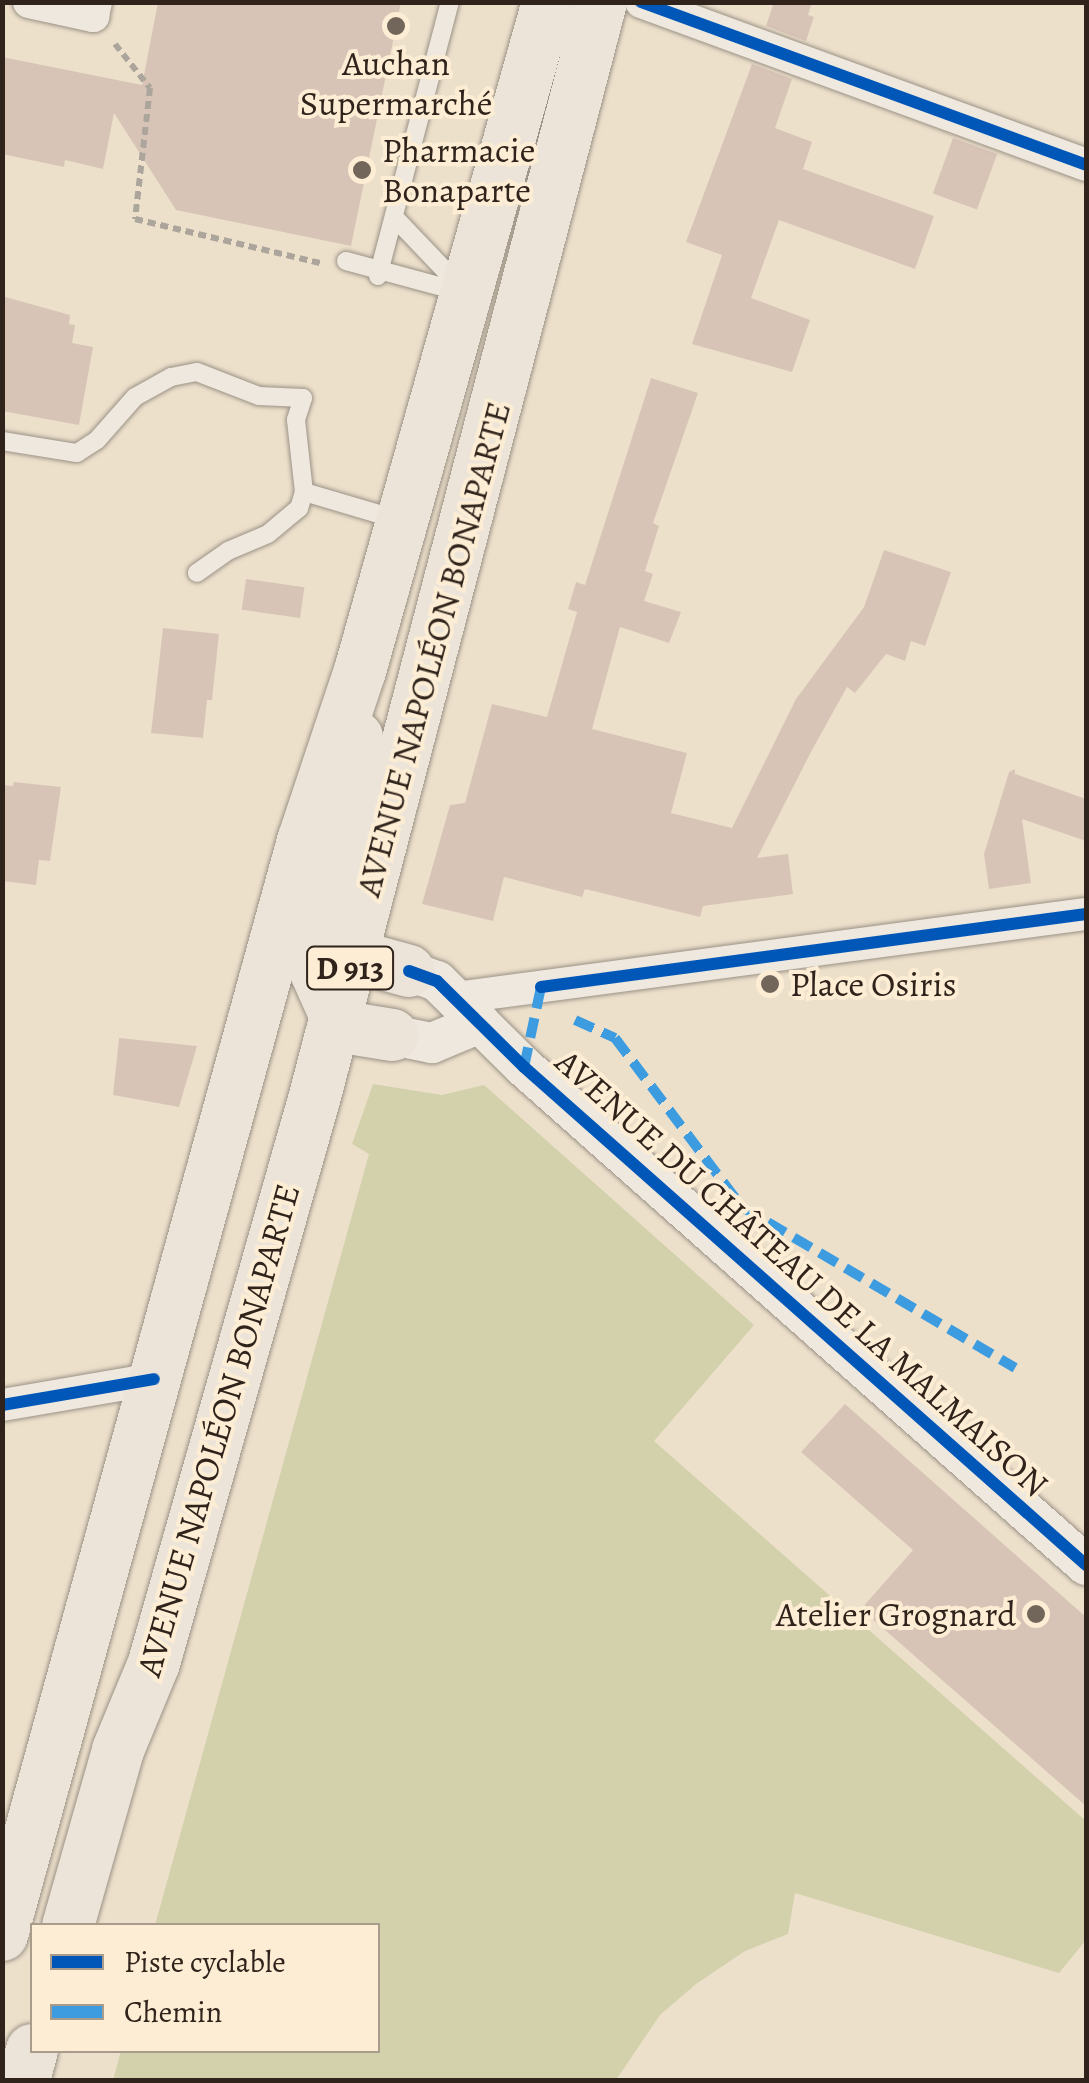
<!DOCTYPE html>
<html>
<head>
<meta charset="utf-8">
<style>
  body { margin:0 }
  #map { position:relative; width:1089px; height:2083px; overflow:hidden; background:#ede0cb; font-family:Alegreya,serif }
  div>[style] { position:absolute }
  .green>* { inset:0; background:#d3d1ac }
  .building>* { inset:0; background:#d8c4b7; transform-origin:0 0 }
  .path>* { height:6px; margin-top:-3px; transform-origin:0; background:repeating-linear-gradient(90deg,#aca59c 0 8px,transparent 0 13px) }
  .roads { filter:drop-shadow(0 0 2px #9b9286) drop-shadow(0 0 2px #9b9286) }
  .service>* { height:18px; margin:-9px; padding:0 9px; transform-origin:9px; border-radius:9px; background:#efe8de }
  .minor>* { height:32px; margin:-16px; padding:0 16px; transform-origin:16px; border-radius:16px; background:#efe8de }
  .tertiary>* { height:40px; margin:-20px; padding:0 20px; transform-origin:20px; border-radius:20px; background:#efe8de }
  .primary>* { height:52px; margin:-26px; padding:0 26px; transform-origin:26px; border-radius:26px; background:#ece4d9 }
  .quiet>* { height:10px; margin-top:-5px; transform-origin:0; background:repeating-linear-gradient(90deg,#3d9cdf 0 20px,transparent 0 30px) }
  .cycleway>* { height:12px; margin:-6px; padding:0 6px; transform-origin:6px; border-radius:6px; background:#0057b8 }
  .dots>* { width:28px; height:28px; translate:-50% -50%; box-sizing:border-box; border:5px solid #fcedd4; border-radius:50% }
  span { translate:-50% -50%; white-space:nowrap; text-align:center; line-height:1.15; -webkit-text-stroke:8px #fcedd4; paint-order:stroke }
  .shield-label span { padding:2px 8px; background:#fcedd4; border:2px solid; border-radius:8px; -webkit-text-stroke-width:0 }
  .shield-label { font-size:32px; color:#2f231b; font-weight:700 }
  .poi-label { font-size:35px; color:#2f231b }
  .left { translate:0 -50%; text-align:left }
  .right { translate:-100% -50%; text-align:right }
  .street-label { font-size:35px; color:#2f231b }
  .frame { position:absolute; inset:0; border:5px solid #2f231b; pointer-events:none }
  .legend { position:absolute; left:30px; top:1923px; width:350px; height:130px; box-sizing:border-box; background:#fcedd4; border:2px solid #aa9c8a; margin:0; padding:12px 18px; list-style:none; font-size:30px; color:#2f231b }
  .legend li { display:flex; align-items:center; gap:20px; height:50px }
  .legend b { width:50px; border:2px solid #aa9c8a }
</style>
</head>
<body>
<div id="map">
  <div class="green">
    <div style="clip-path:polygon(373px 1084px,442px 1095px,484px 1085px,754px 1325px,654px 1441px,1086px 1821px,1086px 1940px,1059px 1973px,795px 1893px,788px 1934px,745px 1951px,696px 1984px,660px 2015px,616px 2080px,113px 2080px,121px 2051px,378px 2050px,378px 1926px,155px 1925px,369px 1154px,352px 1144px)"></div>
  </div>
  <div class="building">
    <div style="clip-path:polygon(158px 2px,401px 2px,351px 246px,176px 210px,114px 113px,103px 169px,65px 160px,64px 167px,2px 154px,2px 57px,142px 85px)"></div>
    <div style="clip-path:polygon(774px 2px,812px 2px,808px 15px,814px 17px,806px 41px,766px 26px)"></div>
    <div style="clip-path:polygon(752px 64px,792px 79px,775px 128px,812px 142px,803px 169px,934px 216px,915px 269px,779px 220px,751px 298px,810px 320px,792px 372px,692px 344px,722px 255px,686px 242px)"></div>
    <div style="left:953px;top:138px;width:47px;height:59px;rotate:20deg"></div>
    <div style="clip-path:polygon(2px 296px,70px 315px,69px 324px,75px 325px,72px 343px,93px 347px,79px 425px,2px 411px)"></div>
    <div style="clip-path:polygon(651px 378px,698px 393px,653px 523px,659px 526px,645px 571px,653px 574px,644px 601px,681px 612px,669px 643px,620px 627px,592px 729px,687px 753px,671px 813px,732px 828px,796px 699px,864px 607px,884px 550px,951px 572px,925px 646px,911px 641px,905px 661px,886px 654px,855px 693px,847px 687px,812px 750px,757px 858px,788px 854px,793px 894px,703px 906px,700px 917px,585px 889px,582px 897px,504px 877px,493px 921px,422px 904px,450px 805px,465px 803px,492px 704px,547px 717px,577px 612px,568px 609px,576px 582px,585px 585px)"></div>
    <div style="left:246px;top:579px;width:59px;height:31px;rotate:8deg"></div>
    <div style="clip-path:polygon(163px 628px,219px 634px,212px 700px,207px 700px,203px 738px,151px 733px)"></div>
    <div style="clip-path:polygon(1015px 769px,1015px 774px,1086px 799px,1086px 841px,1022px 819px,1031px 883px,989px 889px,984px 854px,1009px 772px)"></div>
    <div style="clip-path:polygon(14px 782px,61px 787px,50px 861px,39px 860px,36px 885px,2px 881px,2px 785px,13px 786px)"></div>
    <div style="clip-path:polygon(119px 1038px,197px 1046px,179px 1107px,113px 1095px)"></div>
    <div style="clip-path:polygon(845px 1404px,1086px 1617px,1086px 1806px,861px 1609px,913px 1550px,801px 1452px)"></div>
  </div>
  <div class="path">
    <div style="left:115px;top:44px;width:56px;rotate:51.5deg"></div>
    <div style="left:150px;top:88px;width:132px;rotate:96.5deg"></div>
    <div style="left:135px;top:219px;width:190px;rotate:13.4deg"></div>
  </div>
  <div class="roads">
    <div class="service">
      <div style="left:394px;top:217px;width:94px;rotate:46.3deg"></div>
      <div style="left:346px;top:261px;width:119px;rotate:15.1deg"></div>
      <div style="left:378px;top:276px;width:283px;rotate:-75.3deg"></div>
      <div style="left:2px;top:441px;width:76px;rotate:9.1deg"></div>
      <div style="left:77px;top:453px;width:24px;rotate:-33deg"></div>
      <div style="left:97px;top:440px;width:57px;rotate:-48.5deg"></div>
      <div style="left:135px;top:397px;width:41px;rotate:-29.1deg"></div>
      <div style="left:171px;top:377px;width:26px;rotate:-11deg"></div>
      <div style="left:197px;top:372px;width:66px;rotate:21.2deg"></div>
      <div style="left:259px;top:396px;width:44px;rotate:2.6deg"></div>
      <div style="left:303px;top:398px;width:23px;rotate:108deg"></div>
      <div style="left:296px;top:420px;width:72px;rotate:83.7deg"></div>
      <div style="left:304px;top:492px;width:17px;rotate:107deg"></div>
      <div style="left:299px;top:508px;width:40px;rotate:140deg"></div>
      <div style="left:268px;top:534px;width:43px;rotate:157deg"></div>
      <div style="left:228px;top:551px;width:38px;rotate:145deg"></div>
      <div style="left:304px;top:492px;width:99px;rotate:16.4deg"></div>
    </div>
    <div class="minor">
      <div style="left:29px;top:2px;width:66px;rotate:12.3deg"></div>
      <div style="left:93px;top:16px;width:14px;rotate:-78deg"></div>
      <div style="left:641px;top:2px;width:474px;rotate:20.1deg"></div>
      <div style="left:455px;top:998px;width:637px;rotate:-7.58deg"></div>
      <div style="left:2px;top:1405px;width:154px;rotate:-9.7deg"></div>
    </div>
    <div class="tertiary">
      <div style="left:409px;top:971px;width:30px;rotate:20deg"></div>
      <div style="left:437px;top:981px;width:122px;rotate:44.7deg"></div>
      <div style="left:524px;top:1067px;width:751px;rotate:41.54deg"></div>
      <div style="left:392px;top:1035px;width:41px;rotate:11.3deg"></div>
      <div style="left:432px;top:1043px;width:52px;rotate:-22.6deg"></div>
    </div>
    <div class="primary">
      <div style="left:357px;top:737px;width:69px;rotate:92.5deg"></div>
      <div style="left:354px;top:806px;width:144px;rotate:105.3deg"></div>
      <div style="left:316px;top:945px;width:27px;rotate:90deg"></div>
      <div style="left:316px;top:972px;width:49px;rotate:66deg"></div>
      <div style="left:336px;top:1017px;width:17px;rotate:40deg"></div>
      <div style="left:349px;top:1028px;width:44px;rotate:9.2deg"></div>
      <div style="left:322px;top:947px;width:90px;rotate:15.4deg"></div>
      <div style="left:68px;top:1926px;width:183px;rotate:-74.1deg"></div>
      <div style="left:118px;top:1750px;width:94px;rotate:-67.5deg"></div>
      <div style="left:154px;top:1663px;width:589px;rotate:-74.15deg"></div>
      <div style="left:315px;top:1096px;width:1131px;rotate:-75.35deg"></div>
      <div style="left:2px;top:1935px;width:1135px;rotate:-74.62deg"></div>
      <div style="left:303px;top:841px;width:179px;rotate:-71.5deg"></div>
      <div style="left:360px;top:671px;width:695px;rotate:-74.3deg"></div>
      <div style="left:24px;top:2080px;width:31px;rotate:-75deg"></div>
    </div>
  </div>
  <div class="quiet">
    <div style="left:575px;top:1020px;width:44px;rotate:24.2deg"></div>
    <div style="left:615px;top:1038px;width:211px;rotate:53.1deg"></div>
    <div style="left:742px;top:1207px;width:317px;rotate:30.5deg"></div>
    <div style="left:524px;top:1067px;width:82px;rotate:-78deg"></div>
  </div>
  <div class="cycleway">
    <div style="left:641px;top:2px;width:474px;rotate:20.1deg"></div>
    <div style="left:409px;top:971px;width:30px;rotate:20deg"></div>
    <div style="left:437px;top:981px;width:122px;rotate:44.7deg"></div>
    <div style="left:524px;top:1067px;width:751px;rotate:41.54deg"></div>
    <div style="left:541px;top:987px;width:550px;rotate:-7.63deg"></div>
    <div style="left:2px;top:1405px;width:154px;rotate:-9.7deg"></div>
  </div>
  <div class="dots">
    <div style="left:396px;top:26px;background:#726559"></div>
    <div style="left:362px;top:170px;background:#726559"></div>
    <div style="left:770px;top:984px;background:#726559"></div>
    <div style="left:1036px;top:1614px;background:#726559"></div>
  </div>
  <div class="shield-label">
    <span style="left:350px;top:968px">D 913</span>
  </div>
  <div class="poi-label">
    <span style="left:396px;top:83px">Auchan<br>Supermarché</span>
    <span class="left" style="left:382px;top:170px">Pharmacie<br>Bonaparte</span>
    <span class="left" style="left:790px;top:984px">Place Osiris</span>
    <span class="right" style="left:1016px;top:1614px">Atelier Grognard</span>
  </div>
  <div class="street-label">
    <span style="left:433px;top:649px;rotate:-75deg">AVENUE NAPOLÉON BONAPARTE</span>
    <span style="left:802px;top:1273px;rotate:42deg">AVENUE DU CHÂTEAU DE LA MALMAISON</span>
    <span style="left:218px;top:1430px;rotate:-74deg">AVENUE NAPOLÉON BONAPARTE</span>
  </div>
  <div class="frame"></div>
  <ul class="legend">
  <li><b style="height:12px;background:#0057b8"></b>Piste cyclable</li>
  <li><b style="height:12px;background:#3d9cdf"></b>Chemin</li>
  </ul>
</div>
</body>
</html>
